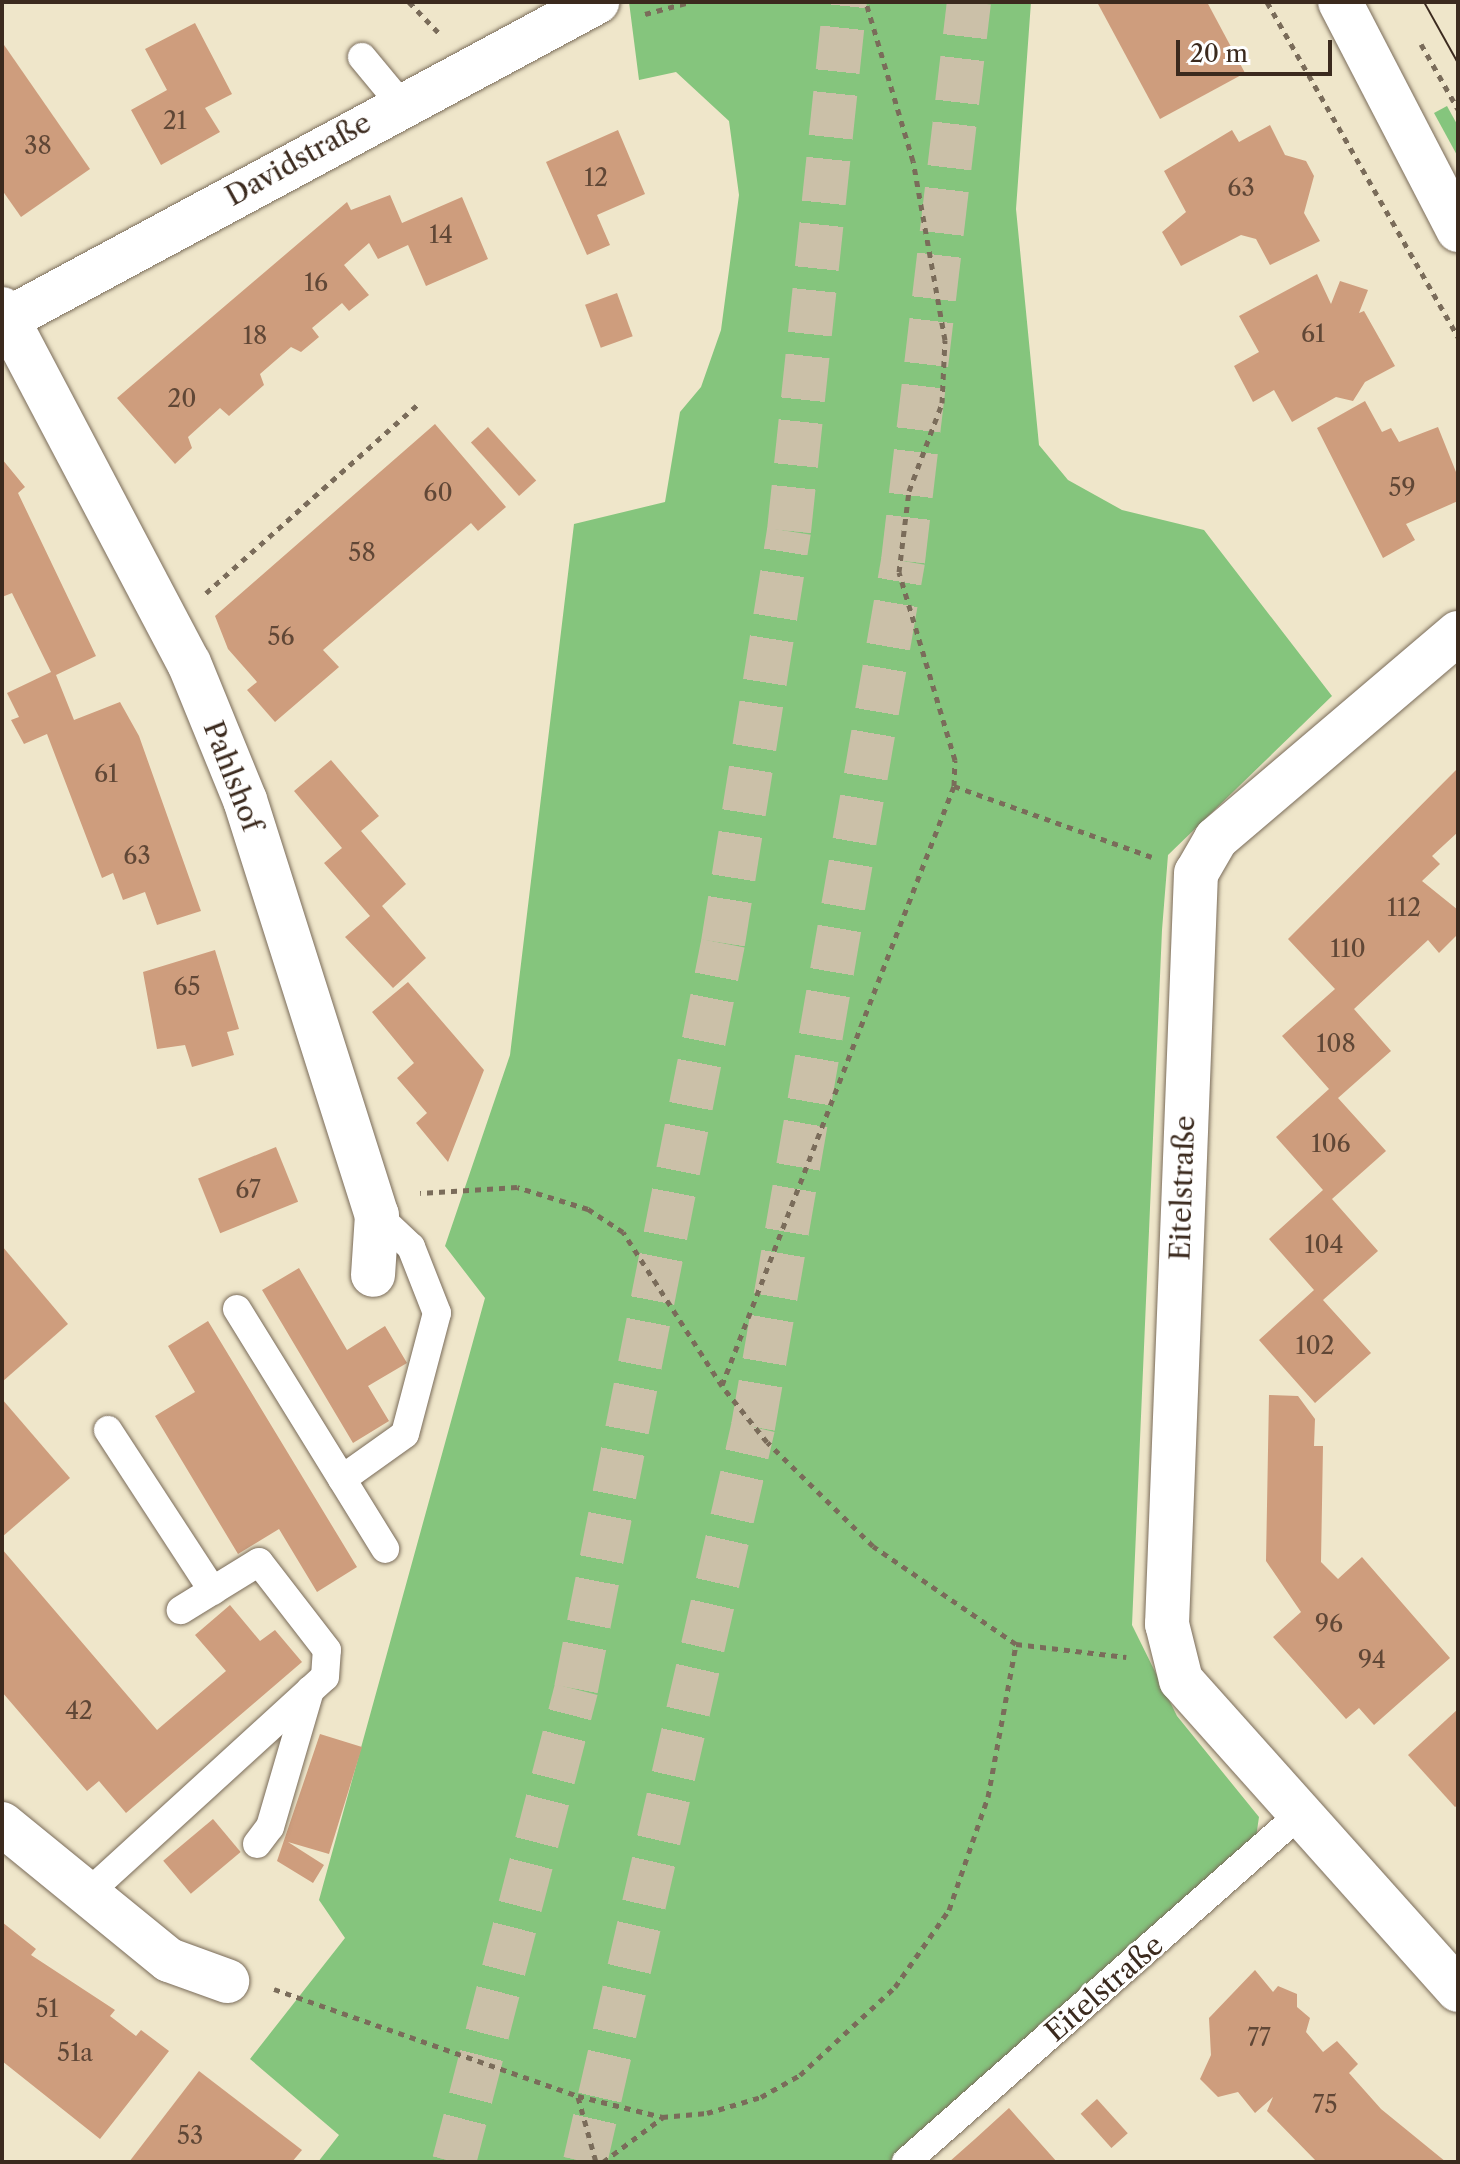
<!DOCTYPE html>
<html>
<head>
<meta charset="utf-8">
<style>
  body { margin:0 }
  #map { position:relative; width:1460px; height:2164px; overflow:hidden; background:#efe6ca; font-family:"Libre Caslon Text",serif }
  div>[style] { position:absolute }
  .green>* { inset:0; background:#85c57d }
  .building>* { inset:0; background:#ce9d7d; transform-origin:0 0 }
  .motorway-tunnel>* { height:44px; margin-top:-22px; transform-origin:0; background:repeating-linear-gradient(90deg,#cbc0a8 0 44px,transparent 0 66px) }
  .path>* { height:5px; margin-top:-2.5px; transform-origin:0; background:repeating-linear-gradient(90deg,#7a6c5a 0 6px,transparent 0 12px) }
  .roads { filter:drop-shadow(0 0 2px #7a6c5a) drop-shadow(0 0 2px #7a6c5a) }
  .service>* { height:28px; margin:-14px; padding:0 14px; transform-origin:14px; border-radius:14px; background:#fff }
  .minor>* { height:44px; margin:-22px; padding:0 22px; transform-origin:22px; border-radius:22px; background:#fff }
  .secondary>* { height:44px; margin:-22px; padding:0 22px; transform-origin:22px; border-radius:22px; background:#fff }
  .tram>* { height:2px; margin:-1px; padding:0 1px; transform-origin:1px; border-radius:1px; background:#3b2a1e }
  span { translate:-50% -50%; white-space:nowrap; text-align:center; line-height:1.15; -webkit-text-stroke:6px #fff; paint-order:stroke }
  .number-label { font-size:24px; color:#604736 }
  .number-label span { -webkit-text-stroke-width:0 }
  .street-label { font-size:28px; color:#3b2a1e }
  .frame { position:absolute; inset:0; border:4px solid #3b2a1e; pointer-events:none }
  .scale { position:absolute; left:1176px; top:40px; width:156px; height:36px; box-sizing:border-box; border:4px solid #3b2a1e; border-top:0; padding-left:10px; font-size:24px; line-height:28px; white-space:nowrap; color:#3b2a1e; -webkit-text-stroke:6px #fff; paint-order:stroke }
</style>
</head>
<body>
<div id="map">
  <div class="green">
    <div style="clip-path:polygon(629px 2px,1031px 2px,1016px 209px,1039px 445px,1068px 480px,1122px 510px,1204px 530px,1332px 696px,1168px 855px,1162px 930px,1132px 1625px,1177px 1716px,1259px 1817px,1254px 1851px,892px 2162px,318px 2162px,339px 2135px,250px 2059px,345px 1938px,319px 1900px,485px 1298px,445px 1246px,510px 1055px,574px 524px,665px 502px,680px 412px,701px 387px,721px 330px,739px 195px,729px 121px,676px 72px,639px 80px)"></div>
    <div style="clip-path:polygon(1447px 106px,1458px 126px,1458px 157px,1434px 113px)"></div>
  </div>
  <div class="building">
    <div style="clip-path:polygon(1097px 2px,1207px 2px,1245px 73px,1160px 119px)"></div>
    <div style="clip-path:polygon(195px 23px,232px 94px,205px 108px,220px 132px,161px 165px,131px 110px,167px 90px,145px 49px)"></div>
    <div style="clip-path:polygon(2px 42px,90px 169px,21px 217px,2px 190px)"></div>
    <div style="clip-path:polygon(1270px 125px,1285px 155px,1306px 161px,1314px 176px,1304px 213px,1320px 241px,1270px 265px,1256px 239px,1241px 235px,1181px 266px,1162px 232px,1186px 212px,1164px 171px,1232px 130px,1239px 142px)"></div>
    <div style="clip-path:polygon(618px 130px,645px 194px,597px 215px,610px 245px,587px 255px,546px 162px)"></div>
    <div style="clip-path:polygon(390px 195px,402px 223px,462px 197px,488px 259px,426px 286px,408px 245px,378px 259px,369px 243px,344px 265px,369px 295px,349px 311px,342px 303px,312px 328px,319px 337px,301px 352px,291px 347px,260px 374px,264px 385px,229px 416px,220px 408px,188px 437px,192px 448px,175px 464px,117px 398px,347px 202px,351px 210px)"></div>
    <div style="clip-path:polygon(1317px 274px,1331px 304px,1340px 281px,1368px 290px,1359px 313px,1364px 311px,1395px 366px,1365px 382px,1353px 401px,1336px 397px,1292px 422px,1274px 390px,1253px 402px,1234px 366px,1259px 352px,1239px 316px)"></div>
    <div style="left:617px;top:293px;width:46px;height:34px;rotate:70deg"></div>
    <div style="clip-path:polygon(1365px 401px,1382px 432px,1391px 428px,1399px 442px,1438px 427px,1458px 477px,1458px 501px,1406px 524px,1415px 540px,1383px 558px,1317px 428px)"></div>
    <div style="clip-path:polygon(435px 424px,506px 507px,478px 531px,471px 523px,323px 650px,339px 667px,275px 722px,247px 690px,257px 682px,228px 649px,215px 616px)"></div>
    <div style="left:488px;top:427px;width:72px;height:23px;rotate:48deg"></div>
    <div style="clip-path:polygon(2px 459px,25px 487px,18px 493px,96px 656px,56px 675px,74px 720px,120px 702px,139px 736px,201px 911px,157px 925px,145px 892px,123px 900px,113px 873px,102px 878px,47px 734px,24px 744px,11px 720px,19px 717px,7px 693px,51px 672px,12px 593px,2px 597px)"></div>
    <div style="clip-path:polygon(331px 760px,379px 816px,361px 831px,406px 884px,382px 906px,426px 958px,393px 988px,345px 937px,370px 916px,324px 863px,342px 848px,294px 791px)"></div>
    <div style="clip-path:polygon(1458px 768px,1458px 832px,1432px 856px,1440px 864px,1422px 881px,1458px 910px,1458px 934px,1439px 953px,1428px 940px,1354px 1009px,1391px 1051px,1338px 1098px,1386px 1151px,1332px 1199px,1378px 1251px,1323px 1300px,1371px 1353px,1315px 1403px,1259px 1340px,1314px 1290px,1269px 1239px,1323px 1190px,1276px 1137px,1329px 1089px,1282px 1036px,1335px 989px,1288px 939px)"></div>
    <div style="clip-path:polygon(215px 950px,239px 1029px,227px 1032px,234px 1055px,192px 1067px,185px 1045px,157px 1049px,143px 972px)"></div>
    <div style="clip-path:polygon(408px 982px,484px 1070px,448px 1162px,416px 1123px,427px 1113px,397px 1078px,414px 1063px,372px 1012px)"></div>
    <div style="left:276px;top:1147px;width:59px;height:84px;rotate:68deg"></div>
    <div style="clip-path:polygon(2px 1246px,68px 1324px,2px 1382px)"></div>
    <div style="clip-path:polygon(299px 1268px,347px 1350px,385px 1326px,407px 1363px,368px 1386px,389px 1421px,353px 1443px,262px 1290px)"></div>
    <div style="clip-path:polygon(208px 1321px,357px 1567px,317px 1592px,279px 1529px,238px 1554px,155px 1416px,195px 1392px,168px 1346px)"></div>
    <div style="clip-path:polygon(1269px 1395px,1298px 1396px,1315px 1419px,1314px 1446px,1323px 1446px,1321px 1562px,1338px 1579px,1362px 1557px,1450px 1658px,1374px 1725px,1359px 1708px,1346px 1719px,1273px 1637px,1301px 1612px,1266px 1561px)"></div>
    <div style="clip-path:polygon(2px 1399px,70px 1478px,2px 1537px)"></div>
    <div style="clip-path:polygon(2px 1549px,157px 1730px,226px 1671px,195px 1635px,230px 1605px,260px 1641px,275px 1630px,302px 1662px,126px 1813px,99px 1781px,87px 1791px,2px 1692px)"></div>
    <div style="clip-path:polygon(1458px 1709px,1458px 1805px,1455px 1807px,1408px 1755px)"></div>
    <div style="clip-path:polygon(320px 1734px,362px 1747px,329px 1854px,288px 1842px,324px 1865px,313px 1883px,277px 1861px)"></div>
    <div style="left:213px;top:1819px;width:43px;height:65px;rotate:50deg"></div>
    <div style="clip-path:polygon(2px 1922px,36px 1949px,31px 1955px,115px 2010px,110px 2016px,136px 2036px,141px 2030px,169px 2051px,100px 2139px,2px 2061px)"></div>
    <div style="clip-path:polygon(1255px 1970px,1273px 1992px,1278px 1986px,1297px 1994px,1297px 2007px,1310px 2018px,1306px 2032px,1323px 2052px,1337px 2041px,1358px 2064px,1349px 2073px,1381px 2109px,1446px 2162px,1317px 2162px,1267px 2111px,1273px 2097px,1255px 2113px,1238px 2092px,1218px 2097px,1200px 2079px,1211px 2055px,1209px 2018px)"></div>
    <div style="clip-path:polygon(199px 2071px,302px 2150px,292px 2162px,129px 2162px)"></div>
    <div style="left:1097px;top:2099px;width:46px;height:22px;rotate:48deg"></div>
    <div style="clip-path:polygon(1009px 2108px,1057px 2162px,949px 2162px,975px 2139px)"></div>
  </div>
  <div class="motorway-tunnel">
    <div style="left:454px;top:2162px;width:488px;rotate:-75.5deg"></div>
    <div style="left:576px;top:1689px;width:760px;rotate:-78.85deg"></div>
    <div style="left:723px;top:943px;width:417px;rotate:-80.9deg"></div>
    <div style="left:789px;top:531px;width:532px;rotate:-83.96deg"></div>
    <div style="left:585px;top:2162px;width:754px;rotate:-77.12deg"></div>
    <div style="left:753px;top:1427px;width:879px;rotate:-80.17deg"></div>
    <div style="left:903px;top:561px;width:563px;rotate:-83.27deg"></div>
  </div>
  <div class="path">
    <div style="left:409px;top:2px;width:42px;rotate:46deg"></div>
    <div style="left:1267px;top:2px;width:386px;rotate:60.3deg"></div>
    <div style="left:645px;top:14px;width:47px;rotate:-14.9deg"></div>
    <div style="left:1421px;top:44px;width:75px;rotate:60.4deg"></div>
    <div style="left:206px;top:593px;width:284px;rotate:-41.7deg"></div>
    <div style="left:954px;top:786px;width:210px;rotate:19.7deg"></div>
    <div style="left:722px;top:1385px;width:642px;rotate:-68.83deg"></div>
    <div style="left:954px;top:786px;width:26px;rotate:-88deg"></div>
    <div style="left:955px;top:760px;width:196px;rotate:-106.6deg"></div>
    <div style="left:899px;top:572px;width:82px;rotate:-83deg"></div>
    <div style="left:909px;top:491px;width:94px;rotate:-69.4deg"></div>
    <div style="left:942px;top:403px;width:63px;rotate:-87.3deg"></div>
    <div style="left:945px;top:340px;width:182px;rotate:-100.1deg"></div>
    <div style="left:913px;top:161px;width:166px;rotate:-106.5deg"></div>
    <div style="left:1016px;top:1644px;width:111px;rotate:6.7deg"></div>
    <div style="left:274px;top:1989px;width:322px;rotate:19.4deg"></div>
    <div style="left:578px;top:2096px;width:87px;rotate:14deg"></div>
    <div style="left:662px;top:2117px;width:45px;rotate:-5.1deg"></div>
    <div style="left:707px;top:2113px;width:56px;rotate:-16.5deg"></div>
    <div style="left:761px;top:2097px;width:45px;rotate:-29.4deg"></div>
    <div style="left:800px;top:2075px;width:129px;rotate:-42.8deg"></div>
    <div style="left:895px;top:1987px;width:94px;rotate:-55deg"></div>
    <div style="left:949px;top:1910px;width:120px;rotate:-71deg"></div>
    <div style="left:988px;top:1797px;width:156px;rotate:-79.6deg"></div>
    <div style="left:1016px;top:1644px;width:173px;rotate:-145.6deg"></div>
    <div style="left:873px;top:1546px;width:148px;rotate:-135.5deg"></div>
    <div style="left:767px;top:1442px;width:72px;rotate:-128.8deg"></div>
    <div style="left:722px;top:1386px;width:183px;rotate:-122.7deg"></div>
    <div style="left:623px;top:1232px;width:42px;rotate:-146.7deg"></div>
    <div style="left:588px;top:1209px;width:74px;rotate:-162.8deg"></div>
    <div style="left:517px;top:1187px;width:97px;rotate:176.5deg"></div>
    <div style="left:578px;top:2097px;width:67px;rotate:74.5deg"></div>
    <div style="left:603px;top:2162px;width:74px;rotate:-36.7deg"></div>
  </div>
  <div class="roads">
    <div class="service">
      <div style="left:362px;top:57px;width:60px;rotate:50.4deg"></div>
      <div style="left:237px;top:1309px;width:282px;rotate:58.3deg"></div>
      <div style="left:108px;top:1430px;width:192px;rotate:56.9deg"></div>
      <div style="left:342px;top:1479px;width:77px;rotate:-35.5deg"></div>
      <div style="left:405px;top:1434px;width:125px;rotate:-75.2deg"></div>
      <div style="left:437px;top:1313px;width:71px;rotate:-111.5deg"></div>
      <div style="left:411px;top:1247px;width:47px;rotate:-136.7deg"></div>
      <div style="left:257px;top:1844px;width:21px;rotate:-53deg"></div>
      <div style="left:270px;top:1827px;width:143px;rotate:-73.7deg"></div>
      <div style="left:86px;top:1895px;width:323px;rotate:-42.4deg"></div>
      <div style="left:325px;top:1677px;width:27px;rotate:-86deg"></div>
      <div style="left:327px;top:1650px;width:111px;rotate:-127.7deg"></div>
      <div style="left:259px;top:1562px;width:92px;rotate:148.4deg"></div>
      <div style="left:906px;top:2162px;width:527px;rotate:-41.46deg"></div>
    </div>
    <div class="minor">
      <div style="left:2px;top:309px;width:400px;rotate:62.2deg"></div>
      <div style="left:189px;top:663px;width:148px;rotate:67.8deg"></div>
      <div style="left:245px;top:800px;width:435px;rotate:72.4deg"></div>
      <div style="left:377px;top:1215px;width:60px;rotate:93.8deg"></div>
      <div style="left:2px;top:322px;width:676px;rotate:-28.27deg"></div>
      <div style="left:1458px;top:633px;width:318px;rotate:139.6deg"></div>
      <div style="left:1216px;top:839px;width:39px;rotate:120deg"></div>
      <div style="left:1196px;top:873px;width:752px;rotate:92.21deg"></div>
      <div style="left:1167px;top:1624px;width:58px;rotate:76deg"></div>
      <div style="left:1181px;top:1680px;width:416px;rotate:48.2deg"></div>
      <div style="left:2px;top:1824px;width:215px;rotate:39.2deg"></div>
      <div style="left:169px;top:1960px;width:62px;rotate:19.9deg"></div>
    </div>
    <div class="secondary">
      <div style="left:1340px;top:2px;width:257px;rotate:62.6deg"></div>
    </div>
  </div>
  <div class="tram">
    <div style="left:1424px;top:2px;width:70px;rotate:60.9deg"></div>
  </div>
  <div class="number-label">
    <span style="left:175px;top:121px">21</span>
    <span style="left:38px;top:146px">38</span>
    <span style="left:596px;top:178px">12</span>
    <span style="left:1241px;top:188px">63</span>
    <span style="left:441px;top:235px">14</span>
    <span style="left:316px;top:283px">16</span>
    <span style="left:1313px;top:334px">61</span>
    <span style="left:255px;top:336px">18</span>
    <span style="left:182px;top:399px">20</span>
    <span style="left:1402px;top:488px">59</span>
    <span style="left:438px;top:493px">60</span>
    <span style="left:362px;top:553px">58</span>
    <span style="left:281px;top:637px">56</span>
    <span style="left:106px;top:774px">61</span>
    <span style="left:137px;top:856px">63</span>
    <span style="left:1404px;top:908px">112</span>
    <span style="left:1348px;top:949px">110</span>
    <span style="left:187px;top:987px">65</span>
    <span style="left:1336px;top:1044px">108</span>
    <span style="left:1331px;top:1144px">106</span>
    <span style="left:248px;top:1190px">67</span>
    <span style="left:1324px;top:1245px">104</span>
    <span style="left:1315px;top:1346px">102</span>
    <span style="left:1329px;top:1624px">96</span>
    <span style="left:1372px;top:1660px">94</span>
    <span style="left:79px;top:1711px">42</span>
    <span style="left:47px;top:2009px">51</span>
    <span style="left:1259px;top:2038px">77</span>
    <span style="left:75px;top:2053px">51a</span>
    <span style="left:1325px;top:2105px">75</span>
    <span style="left:190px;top:2136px">53</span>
  </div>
  <div class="street-label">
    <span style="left:298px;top:159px;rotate:-29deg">Davidstraße</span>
    <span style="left:233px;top:776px;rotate:69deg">Pahlshof</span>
    <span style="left:1182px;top:1188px;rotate:-88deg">Eitelstraße</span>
    <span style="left:1104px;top:1988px;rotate:-41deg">Eitelstraße</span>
  </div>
  <div class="frame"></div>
  <div class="scale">20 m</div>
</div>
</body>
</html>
